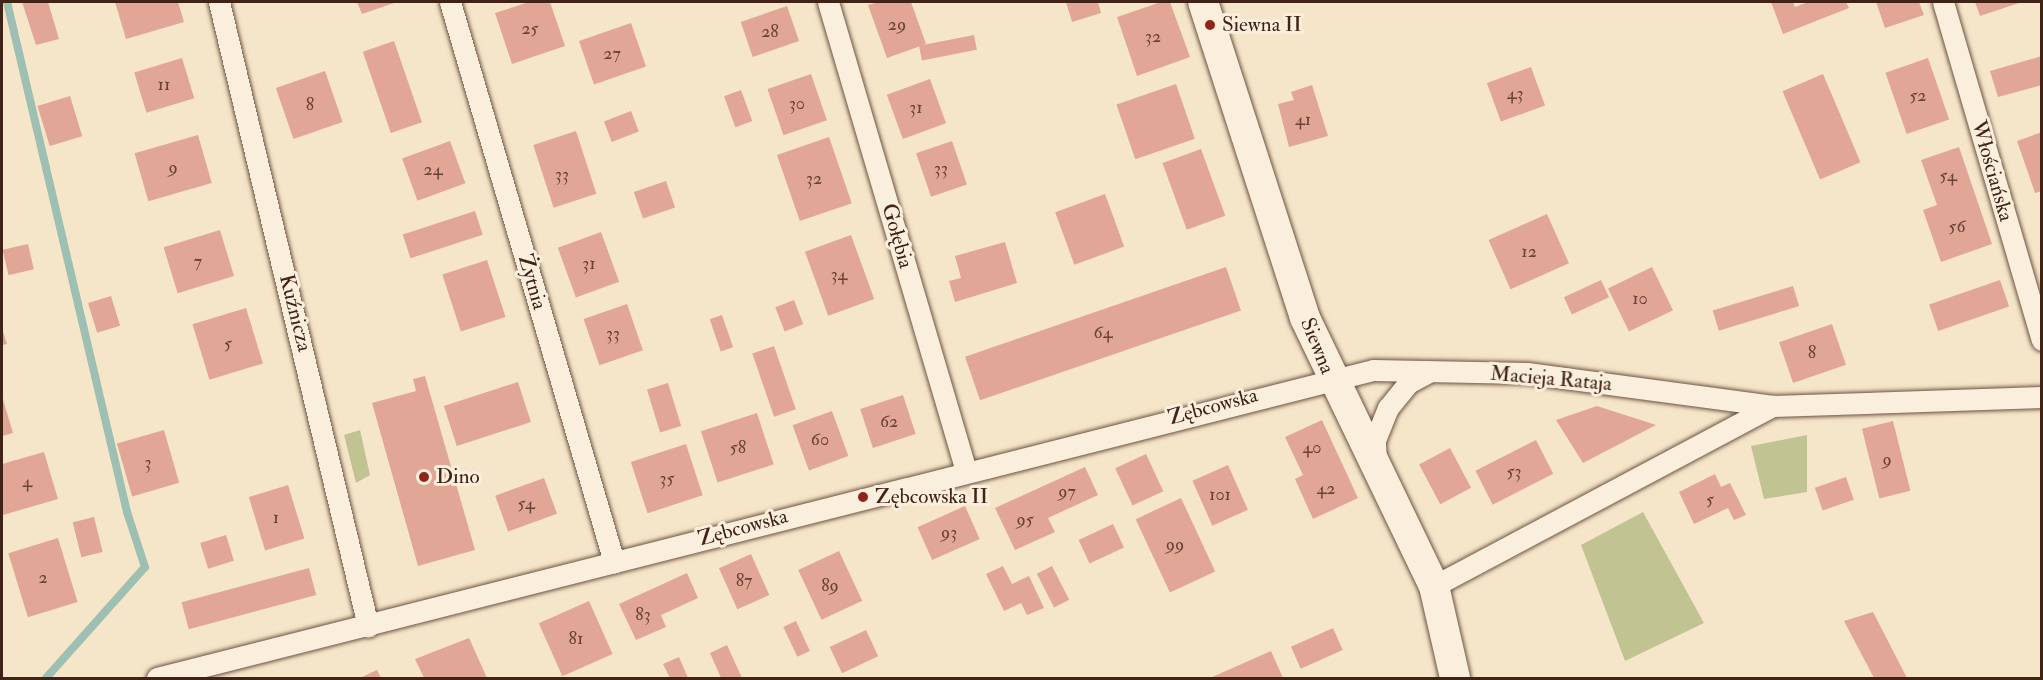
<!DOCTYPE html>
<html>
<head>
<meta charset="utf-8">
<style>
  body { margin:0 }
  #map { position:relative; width:2043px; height:680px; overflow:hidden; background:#f6e6c9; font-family:"IM FELL Double Pica",serif }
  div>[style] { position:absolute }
  .green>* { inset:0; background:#c2c392 }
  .stream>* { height:8px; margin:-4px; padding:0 4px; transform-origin:4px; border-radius:4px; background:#9dc0b2 }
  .building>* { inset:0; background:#e2a697; transform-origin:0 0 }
  .roads { filter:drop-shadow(0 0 2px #6e5343) drop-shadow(0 0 2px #6e5343) }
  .street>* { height:21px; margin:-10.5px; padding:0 10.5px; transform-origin:10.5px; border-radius:10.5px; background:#f9efdc }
  .secondary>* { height:30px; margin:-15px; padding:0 15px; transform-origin:15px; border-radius:15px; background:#f9efdc }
  .dots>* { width:16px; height:16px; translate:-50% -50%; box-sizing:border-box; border:3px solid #f9efdc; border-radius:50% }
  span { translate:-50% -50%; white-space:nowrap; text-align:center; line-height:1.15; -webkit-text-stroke:6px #f9efdc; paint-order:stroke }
  .number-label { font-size:18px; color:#694336 }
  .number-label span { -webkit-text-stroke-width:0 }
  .poi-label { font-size:21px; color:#412216 }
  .left { translate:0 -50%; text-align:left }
  .street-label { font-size:21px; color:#412216 }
  .frame { position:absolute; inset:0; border:3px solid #412216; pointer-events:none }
</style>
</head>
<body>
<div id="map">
  <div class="green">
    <div style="clip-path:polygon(360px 430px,370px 475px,356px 483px,344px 435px)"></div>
    <div style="clip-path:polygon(1807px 435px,1807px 492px,1764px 499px,1751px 446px)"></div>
    <div style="clip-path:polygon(1643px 512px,1704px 623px,1625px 661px,1581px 545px)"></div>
  </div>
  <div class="stream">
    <div style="left:7px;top:2px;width:524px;rotate:76.76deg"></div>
    <div style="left:127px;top:512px;width:58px;rotate:71.9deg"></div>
    <div style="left:145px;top:567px;width:149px;rotate:131.7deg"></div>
  </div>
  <div class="building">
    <div style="clip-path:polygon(22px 2px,48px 2px,59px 39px,36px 45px)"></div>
    <div style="clip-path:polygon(115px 2px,178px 2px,184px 22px,126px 39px)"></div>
    <div style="clip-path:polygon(357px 2px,397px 2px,362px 14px)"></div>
    <div style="clip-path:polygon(529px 2px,550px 2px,565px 46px,512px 64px,495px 13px)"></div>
    <div style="clip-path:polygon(879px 2px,911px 2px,926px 44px,887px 58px,868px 5px)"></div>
    <div style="clip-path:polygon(1066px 2px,1098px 2px,1101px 13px,1072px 22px)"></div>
    <div style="clip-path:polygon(1161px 2px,1170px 2px,1190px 57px,1137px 76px,1117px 17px)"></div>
    <div style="clip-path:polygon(1771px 2px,1793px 2px,1795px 7px,1808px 2px,1846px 2px,1849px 8px,1783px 34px)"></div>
    <div style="clip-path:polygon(1876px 2px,1919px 2px,1924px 15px,1885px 28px)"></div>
    <div style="clip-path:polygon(1975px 2px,2022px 2px,1980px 16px)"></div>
    <div style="left:787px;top:6px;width:37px;height:49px;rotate:71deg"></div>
    <div style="left:631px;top:23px;width:46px;height:55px;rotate:71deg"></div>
    <div style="left:974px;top:35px;width:15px;height:56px;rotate:79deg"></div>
    <div style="left:394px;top:41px;width:86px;height:33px;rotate:71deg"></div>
    <div style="clip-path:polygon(2042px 56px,2042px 85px,1998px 97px,1990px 71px)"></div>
    <div style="left:182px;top:58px;width:42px;height:50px;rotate:73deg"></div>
    <div style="left:1928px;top:58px;width:65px;height:45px;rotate:71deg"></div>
    <div style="left:1531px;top:67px;width:41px;height:47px;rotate:70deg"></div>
    <div style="left:325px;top:71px;width:54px;height:52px;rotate:71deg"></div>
    <div style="left:811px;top:74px;width:49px;height:46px;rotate:71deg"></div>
    <div style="left:1823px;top:74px;width:96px;height:44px;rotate:67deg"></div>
    <div style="left:930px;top:79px;width:47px;height:46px;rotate:70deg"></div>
    <div style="left:1176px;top:84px;width:58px;height:63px;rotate:71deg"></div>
    <div style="clip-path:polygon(1312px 85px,1328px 136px,1289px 147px,1278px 104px,1294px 100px,1291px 92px)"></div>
    <div style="left:741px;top:90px;width:33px;height:18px;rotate:70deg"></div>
    <div style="left:70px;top:96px;width:42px;height:34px;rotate:73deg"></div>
    <div style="left:631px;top:111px;width:22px;height:29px;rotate:69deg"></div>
    <div style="left:576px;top:131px;width:66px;height:45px;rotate:72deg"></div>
    <div style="clip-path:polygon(2042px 132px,2042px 191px,2035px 193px,2017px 141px)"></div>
    <div style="left:198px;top:135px;width:50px;height:66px;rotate:74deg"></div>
    <div style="left:829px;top:137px;width:70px;height:55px;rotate:71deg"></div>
    <div style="left:450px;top:141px;width:45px;height:51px;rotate:70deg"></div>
    <div style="left:952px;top:141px;width:46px;height:38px;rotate:71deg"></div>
    <div style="clip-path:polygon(1959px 147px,1992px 244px,1941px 262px,1923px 210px,1937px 205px,1921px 160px)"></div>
    <div style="left:1201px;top:149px;width:71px;height:41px;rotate:70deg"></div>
    <div style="left:666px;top:181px;width:28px;height:34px;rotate:71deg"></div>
    <div style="left:1105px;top:194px;width:56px;height:53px;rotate:70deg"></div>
    <div style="left:475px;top:211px;width:25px;height:76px;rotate:72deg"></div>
    <div style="left:1547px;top:214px;width:54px;height:64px;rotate:66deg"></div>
    <div style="left:220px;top:230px;width:48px;height:59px;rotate:73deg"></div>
    <div style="left:601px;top:232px;width:53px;height:46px;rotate:70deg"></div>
    <div style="left:851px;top:235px;width:68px;height:49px;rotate:70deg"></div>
    <div style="clip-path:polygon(1005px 242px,1017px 283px,955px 302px,949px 281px,961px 278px,955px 256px)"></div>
    <div style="left:28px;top:244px;width:26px;height:26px;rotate:77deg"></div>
    <div style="left:487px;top:260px;width:60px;height:47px;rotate:72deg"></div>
    <div style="left:1226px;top:267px;width:46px;height:276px;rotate:71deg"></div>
    <div style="left:1652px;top:267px;width:48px;height:49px;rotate:64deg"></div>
    <div style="left:1601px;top:280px;width:19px;height:41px;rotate:65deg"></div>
    <div style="left:2000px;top:280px;width:28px;height:75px;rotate:71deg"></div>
    <div style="left:1793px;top:286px;width:21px;height:84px;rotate:73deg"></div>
    <div style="left:111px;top:296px;width:31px;height:24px;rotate:73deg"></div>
    <div style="left:794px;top:300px;width:26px;height:20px;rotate:69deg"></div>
    <div style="left:627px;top:304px;width:49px;height:46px;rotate:71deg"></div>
    <div style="left:246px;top:308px;width:58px;height:56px;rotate:73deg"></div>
    <div style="left:722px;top:315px;width:34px;height:13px;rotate:71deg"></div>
    <div style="left:1832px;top:324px;width:43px;height:56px;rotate:71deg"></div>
    <div style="clip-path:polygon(2px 328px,7px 344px,2px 345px)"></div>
    <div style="left:774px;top:346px;width:67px;height:23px;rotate:71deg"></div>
    <div style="clip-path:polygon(425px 376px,475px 550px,418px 566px,372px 403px,416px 391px,413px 379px)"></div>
    <div style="left:518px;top:382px;width:42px;height:78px;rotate:72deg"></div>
    <div style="left:668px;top:383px;width:45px;height:22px;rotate:73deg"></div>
    <div style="left:903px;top:395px;width:41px;height:45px;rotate:72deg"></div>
    <div style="clip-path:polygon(2px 396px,13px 433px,2px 436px)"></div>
    <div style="clip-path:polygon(1597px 406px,1656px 425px,1583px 463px,1556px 420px)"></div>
    <div style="left:832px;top:411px;width:48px;height:42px;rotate:70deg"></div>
    <div style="left:757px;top:413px;width:54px;height:59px;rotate:72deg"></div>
    <div style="clip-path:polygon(1322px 420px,1358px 498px,1313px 519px,1295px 479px,1303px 475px,1285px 437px)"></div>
    <div style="left:1893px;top:421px;width:72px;height:32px;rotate:76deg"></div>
    <div style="left:164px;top:430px;width:55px;height:49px;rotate:74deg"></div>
    <div style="left:1536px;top:440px;width:38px;height:68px;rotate:63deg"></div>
    <div style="left:686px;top:444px;width:54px;height:58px;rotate:72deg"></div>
    <div style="left:1450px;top:448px;width:45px;height:35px;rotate:62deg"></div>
    <div style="clip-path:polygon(44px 452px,58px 499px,3px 515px,2px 464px)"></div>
    <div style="left:1146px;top:454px;width:41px;height:34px;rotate:65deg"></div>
    <div style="left:1228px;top:465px;width:49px;height:39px;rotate:66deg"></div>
    <div style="clip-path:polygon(1085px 467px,1098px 495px,1048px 518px,1055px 532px,1015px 550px,995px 508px)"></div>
    <div style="clip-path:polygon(1715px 474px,1721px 487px,1730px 483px,1746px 515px,1734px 520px,1728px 508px,1694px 524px,1679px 492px)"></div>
    <div style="left:1846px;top:477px;width:24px;height:33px;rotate:71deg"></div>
    <div style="left:544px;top:478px;width:38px;height:52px;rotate:70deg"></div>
    <div style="left:288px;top:485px;width:56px;height:41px;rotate:73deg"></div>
    <div style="left:1181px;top:498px;width:81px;height:50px;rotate:65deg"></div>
    <div style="left:965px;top:506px;width:36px;height:52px;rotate:66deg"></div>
    <div style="left:94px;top:517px;width:36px;height:22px;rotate:76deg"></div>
    <div style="left:1113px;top:524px;width:26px;height:38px;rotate:65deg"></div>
    <div style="left:226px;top:535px;width:27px;height:27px;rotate:73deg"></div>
    <div style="left:58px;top:538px;width:67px;height:52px;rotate:73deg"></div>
    <div style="left:839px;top:551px;width:55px;height:45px;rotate:65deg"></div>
    <div style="left:751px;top:554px;width:45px;height:35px;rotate:66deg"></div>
    <div style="clip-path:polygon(1003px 566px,1012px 584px,1029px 576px,1044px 608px,1027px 615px,1021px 603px,1004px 611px,986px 574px)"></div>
    <div style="left:1052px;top:566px;width:38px;height:17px;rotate:63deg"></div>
    <div style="left:309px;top:568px;width:28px;height:132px;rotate:75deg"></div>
    <div style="clip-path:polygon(687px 573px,698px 598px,661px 615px,666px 627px,636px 640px,619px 604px)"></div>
    <div style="left:589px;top:601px;width:58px;height:55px;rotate:66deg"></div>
    <div style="clip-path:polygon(1873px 612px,1907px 678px,1874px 678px,1844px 621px)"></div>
    <div style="left:796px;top:621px;width:33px;height:14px;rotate:65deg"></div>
    <div style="left:1333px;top:628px;width:24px;height:46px;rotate:66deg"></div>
    <div style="left:866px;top:630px;width:29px;height:40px;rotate:65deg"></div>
    <div style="clip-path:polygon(469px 638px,487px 678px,424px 678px,415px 659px)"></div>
    <div style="clip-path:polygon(727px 645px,742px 678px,721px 678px,710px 653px)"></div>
    <div style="clip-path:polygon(1271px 651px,1283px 678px,1210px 678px)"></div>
    <div style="clip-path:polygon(679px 657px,688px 678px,670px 678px,663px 664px)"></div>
    <div style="clip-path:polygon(377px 670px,381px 678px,360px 678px)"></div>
  </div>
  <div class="roads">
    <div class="street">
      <div style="left:219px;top:2px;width:642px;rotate:76.57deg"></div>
      <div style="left:450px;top:2px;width:584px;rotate:73.68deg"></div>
      <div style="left:828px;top:2px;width:489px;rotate:73.6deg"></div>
      <div style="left:1943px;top:2px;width:352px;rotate:73.7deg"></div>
      <div style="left:1376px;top:462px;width:22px;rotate:-93deg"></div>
      <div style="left:1375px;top:440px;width:35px;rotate:-68deg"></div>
      <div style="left:1388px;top:408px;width:32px;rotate:-51deg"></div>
      <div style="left:1408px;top:383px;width:24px;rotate:-28deg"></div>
      <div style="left:1434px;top:586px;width:384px;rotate:-28deg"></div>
      <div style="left:157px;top:678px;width:1254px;rotate:-14.21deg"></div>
      <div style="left:1373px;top:370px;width:154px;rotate:1.1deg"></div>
      <div style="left:1527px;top:373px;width:248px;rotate:7.6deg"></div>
      <div style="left:1773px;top:406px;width:269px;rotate:-1.9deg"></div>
    </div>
    <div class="secondary">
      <div style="left:1203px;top:2px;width:332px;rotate:72.1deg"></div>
      <div style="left:1305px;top:318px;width:297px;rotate:64.3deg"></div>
      <div style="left:1434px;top:586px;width:94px;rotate:77.1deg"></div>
    </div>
  </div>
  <div class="dots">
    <div style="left:1210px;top:25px;background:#8f2418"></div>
    <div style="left:424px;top:477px;background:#8f2418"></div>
    <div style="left:863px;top:497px;background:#8f2418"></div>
  </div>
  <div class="number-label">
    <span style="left:897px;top:25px">29</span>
    <span style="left:530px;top:29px">25</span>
    <span style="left:770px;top:32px">28</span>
    <span style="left:1153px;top:37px">32</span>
    <span style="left:612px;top:54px">27</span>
    <span style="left:164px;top:85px">11</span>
    <span style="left:1515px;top:94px">43</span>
    <span style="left:1918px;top:96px">52</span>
    <span style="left:797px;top:104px">30</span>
    <span style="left:310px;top:105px">8</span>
    <span style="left:916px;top:108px">31</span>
    <span style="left:1303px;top:120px">41</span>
    <span style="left:173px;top:168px">9</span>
    <span style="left:941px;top:169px">33</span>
    <span style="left:433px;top:170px">24</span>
    <span style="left:562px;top:175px">33</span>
    <span style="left:1948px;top:176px">54</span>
    <span style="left:814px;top:179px">32</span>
    <span style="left:1957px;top:227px">56</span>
    <span style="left:1529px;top:252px">12</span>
    <span style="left:198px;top:262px">7</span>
    <span style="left:589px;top:264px">31</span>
    <span style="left:839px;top:275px">34</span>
    <span style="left:1640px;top:299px">10</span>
    <span style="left:1103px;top:333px">64</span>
    <span style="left:613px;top:334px">33</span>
    <span style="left:228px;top:344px">5</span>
    <span style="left:1812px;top:353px">8</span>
    <span style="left:889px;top:422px">62</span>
    <span style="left:820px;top:440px">60</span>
    <span style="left:738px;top:448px">58</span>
    <span style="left:1312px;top:448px">40</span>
    <span style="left:1887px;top:460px">9</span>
    <span style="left:148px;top:463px">3</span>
    <span style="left:1514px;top:472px">53</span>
    <span style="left:667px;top:479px">35</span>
    <span style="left:27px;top:482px">4</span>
    <span style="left:1326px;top:489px">42</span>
    <span style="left:1067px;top:492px">97</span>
    <span style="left:1220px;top:495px">101</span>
    <span style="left:1710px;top:500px">5</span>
    <span style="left:526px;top:504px">54</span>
    <span style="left:276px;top:518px">1</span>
    <span style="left:1025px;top:520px">95</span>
    <span style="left:949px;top:533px">93</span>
    <span style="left:1175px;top:545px">99</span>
    <span style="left:43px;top:578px">2</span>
    <span style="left:744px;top:581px">87</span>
    <span style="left:830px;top:586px">89</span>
    <span style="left:643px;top:615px">83</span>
    <span style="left:576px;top:639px">81</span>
  </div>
  <div class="poi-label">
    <span class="left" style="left:1222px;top:25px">Siewna II</span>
    <span class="left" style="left:436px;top:477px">Dino</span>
    <span class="left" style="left:875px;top:497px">Zębcowska II</span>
  </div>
  <div class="street-label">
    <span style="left:1992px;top:171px;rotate:74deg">Włościańska</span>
    <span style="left:897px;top:236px;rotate:74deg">Gołębia</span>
    <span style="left:532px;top:282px;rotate:74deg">Żytnia</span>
    <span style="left:295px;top:313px;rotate:76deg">Kuźnicza</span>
    <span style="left:1317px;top:346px;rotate:68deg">Siewna</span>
    <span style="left:1551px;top:379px;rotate:5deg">Macieja Rataja</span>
    <span style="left:1213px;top:407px;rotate:-15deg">Zębcowska</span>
    <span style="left:743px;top:528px;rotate:-15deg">Zębcowska</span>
  </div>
  <div class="frame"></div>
</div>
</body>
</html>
